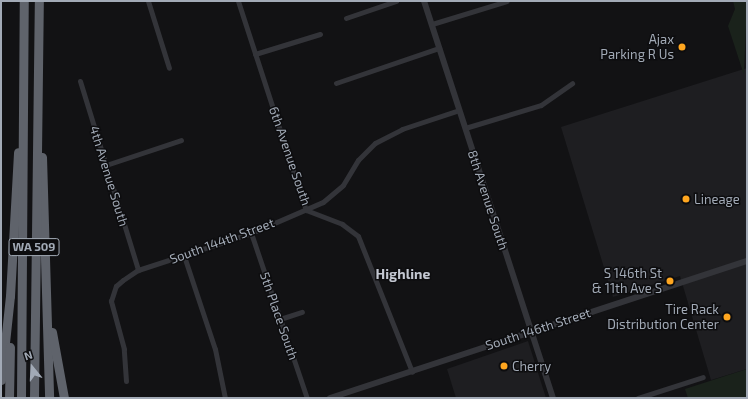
<!DOCTYPE html>
<html>
<head>
<meta charset="utf-8">
<style>
  body { margin:0 }
  #map { position:relative; width:748px; height:399px; overflow:hidden; background:#121214; font-family:"Exo 2",sans-serif }
  div>[style] { position:absolute }
  .built>* { inset:0; background:#1e1e21 }
  .green>* { inset:0; background:#1a221b }
  .minor>* { height:5px; margin:-2.5px; padding:0 2.5px; transform-origin:2.5px; border-radius:2.5px; background:#333439 }
  .tertiary>* { height:6px; margin:-3px; padding:0 3px; transform-origin:3px; border-radius:3px; background:#333439 }
  .motorway>* { height:9px; margin:-4.5px; padding:0 4.5px; transform-origin:4.5px; border-radius:4.5px; background:#5f636b }
  .dots>* { width:11px; height:11px; translate:-50% -50%; box-sizing:border-box; border:2px solid #0d0d0f; border-radius:50% }
  span { translate:-50% -50%; white-space:nowrap; text-align:center; line-height:1.15; -webkit-text-stroke:3px #0d0d0f; paint-order:stroke }
  .shield-label span { padding:1px 3px; background:#0d0d0f; border:1px solid; border-radius:3px; -webkit-text-stroke-width:0 }
  .shield-label { font-size:12px; color:#a2aab6; font-weight:700 }
  .poi-label { font-size:13px; color:#a2aab6 }
  .right { translate:-100% -50%; text-align:right }
  .left { translate:0 -50%; text-align:left }
  .street-label { font-size:13px; color:#a2aab6 }
  .neighbourhood-label { font-size:14px; color:#c4c8d2; font-weight:700 }
  .frame { position:absolute; inset:0; border:2px solid #a2aab6; pointer-events:none }
  .north { position:absolute; left:12px; top:347px; width:40px; height:40px; -webkit-text-stroke:3px #0d0d0f; paint-order:stroke; rotate:342deg; font-size:11px; font-weight:700; line-height:16px; text-align:center; color:#a2aab6 }
  .north::after { content:''; display:block; margin:auto; width:14px; height:18px; background:#a2aab6; clip-path:polygon(50% 0,100% 100%,50% 72%,0 100%) }
</style>
</head>
<body>
<div id="map">
  <div class="built">
    <div style="clip-path:polygon(747px 68px,747px 369px,711px 380px,680px 276px,613px 297px,561px 127px)"></div>
    <div style="clip-path:polygon(528px 341px,546px 398px,456px 398px,447px 369px)"></div>
  </div>
  <div class="green">
    <div style="clip-path:polygon(733px 1px,747px 1px,744px 75px,728px 26px,735px 9px)"></div>
    <div style="clip-path:polygon(747px 369px,747px 398px,688px 398px,685px 389px)"></div>
  </div>
  <div class="minor">
    <div style="left:148px;top:1px;width:70px;rotate:72.6deg"></div>
    <div style="left:238px;top:1px;width:220px;rotate:72deg"></div>
    <div style="left:306px;top:210px;width:39px;rotate:21deg"></div>
    <div style="left:342px;top:224px;width:20px;rotate:37deg"></div>
    <div style="left:358px;top:236px;width:146px;rotate:68.3deg"></div>
    <div style="left:346px;top:18px;width:53px;rotate:-18.8deg"></div>
    <div style="left:432px;top:24px;width:78px;rotate:-17deg"></div>
    <div style="left:255px;top:54px;width:68px;rotate:-17.1deg"></div>
    <div style="left:80px;top:81px;width:198px;rotate:72.9deg"></div>
    <div style="left:336px;top:83px;width:109px;rotate:-18.8deg"></div>
    <div style="left:465px;top:128px;width:79px;rotate:-16.8deg"></div>
    <div style="left:541px;top:105px;width:38px;rotate:-35deg"></div>
    <div style="left:106px;top:165px;width:79px;rotate:-18.4deg"></div>
    <div style="left:251px;top:233px;width:174px;rotate:71.3deg"></div>
    <div style="left:184px;top:256px;width:98px;rotate:71.6deg"></div>
    <div style="left:215px;top:349px;width:50px;rotate:78.5deg"></div>
    <div style="left:280px;top:319px;width:23px;rotate:-18deg"></div>
    <div style="left:126px;top:381px;width:32px;rotate:-94deg"></div>
    <div style="left:124px;top:349px;width:50px;rotate:-105.2deg"></div>
    <div style="left:111px;top:301px;width:16px;rotate:-72deg"></div>
    <div style="left:116px;top:286px;width:9px;rotate:-41deg"></div>
    <div style="left:123px;top:280px;width:18px;rotate:-34deg"></div>
    <div style="left:138px;top:270px;width:119px;rotate:-18.1deg"></div>
    <div style="left:251px;top:233px;width:78px;rotate:-23.3deg"></div>
    <div style="left:323px;top:202px;width:26px;rotate:-40deg"></div>
    <div style="left:343px;top:185px;width:29px;rotate:-59deg"></div>
    <div style="left:358px;top:160px;width:24px;rotate:-45deg"></div>
    <div style="left:375px;top:143px;width:30px;rotate:-27deg"></div>
    <div style="left:402px;top:129px;width:60px;rotate:-18.4deg"></div>
    <div style="left:638px;top:398px;width:68px;rotate:-17.9deg"></div>
  </div>
  <div class="tertiary">
    <div style="left:424px;top:1px;width:417px;rotate:72deg"></div>
    <div style="left:330px;top:398px;width:439px;rotate:-18.2deg"></div>
  </div>
  <div class="motorway">
    <div style="left:42px;top:157px;width:241px;rotate:88.3deg"></div>
    <div style="left:52px;top:332px;width:67px;rotate:79.7deg"></div>
    <div style="left:1px;top:380px;width:84px;rotate:-83.9deg"></div>
    <div style="left:10px;top:296px;width:144px;rotate:-86.8deg"></div>
    <div style="left:9px;top:398px;width:51px;rotate:-88.9deg"></div>
    <div style="left:21px;top:398px;width:397px;rotate:-89.6deg"></div>
    <div style="left:34px;top:398px;width:397px;rotate:-89.3deg"></div>
  </div>
  <div class="dots">
    <div style="left:682px;top:47px;background:#ffa61f"></div>
    <div style="left:686px;top:199px;background:#ffa61f"></div>
    <div style="left:670px;top:281px;background:#ffa61f"></div>
    <div style="left:727px;top:317px;background:#ffa61f"></div>
    <div style="left:504px;top:366px;background:#ffa61f"></div>
  </div>
  <div class="shield-label">
    <span style="left:34px;top:247px">WA 509</span>
  </div>
  <div class="poi-label">
    <span class="right" style="left:674px;top:47px">Ajax<br>Parking R Us</span>
    <span class="left" style="left:694px;top:199px">Lineage</span>
    <span class="right" style="left:662px;top:281px">S 146th St<br>&amp; 11th Ave S</span>
    <span class="right" style="left:719px;top:317px">Tire Rack<br>Distribution Center</span>
    <span class="left" style="left:512px;top:366px">Cherry</span>
  </div>
  <div class="street-label">
    <span style="left:290px;top:156px;rotate:71deg">6th Avenue South</span>
    <span style="left:109px;top:176px;rotate:73deg">4th Avenue South</span>
    <span style="left:488px;top:200px;rotate:72deg">8th Avenue South</span>
    <span style="left:222px;top:241px;rotate:-20deg">South 144th Street</span>
    <span style="left:279px;top:316px;rotate:71deg">5th Place South</span>
    <span style="left:538px;top:329px;rotate:-18deg">South 146th Street</span>
  </div>
  <div class="neighbourhood-label">
    <span style="left:403px;top:274px">Highline</span>
  </div>
  <div class="frame"></div>
  <div class="north">N</div>
</div>
</body>
</html>
